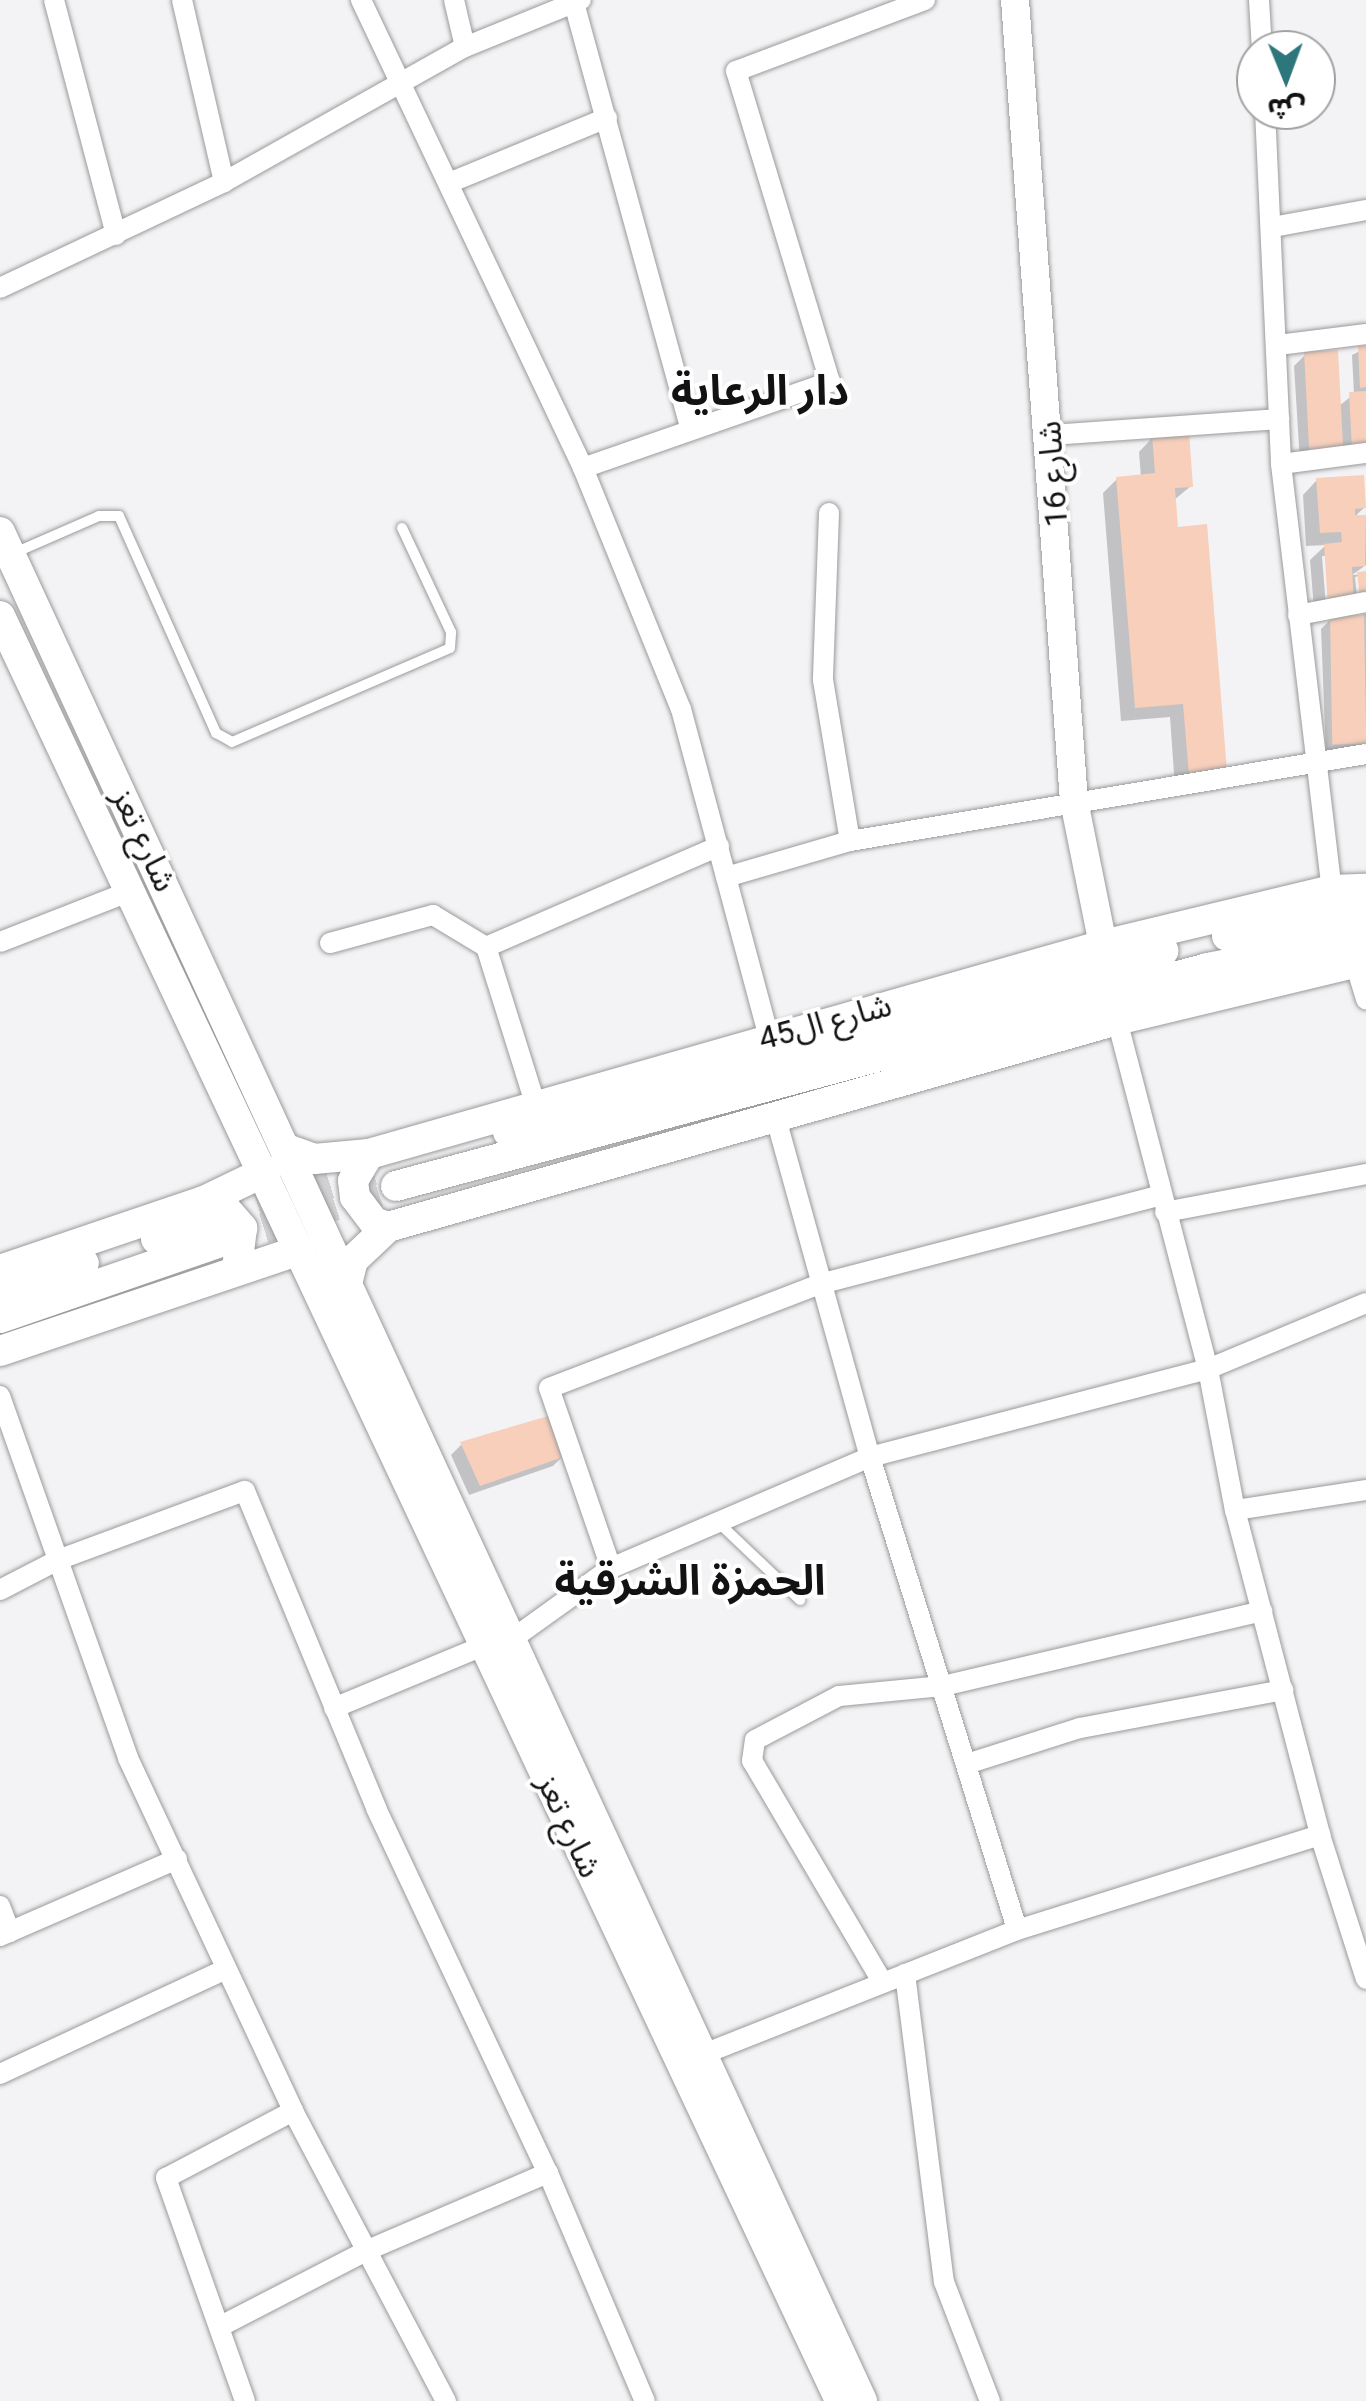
<!DOCTYPE html>
<html>
<head>
<meta charset="utf-8">
<style>
  body { margin:0 }
  #map { position:relative; width:1366px; height:2401px; overflow:hidden; background:#f3f3f5; font-family:Roboto,"Noto Sans Arabic",sans-serif }
  div>[style] { position:absolute }
  .shadow>* { inset:0; background:#0003 }
  .building>* { inset:0; background:#f7cfbb; transform-origin:0 0 }
  .primary-tunnel>* { height:30px; margin-top:-15px; transform-origin:0; background:repeating-linear-gradient(90deg,#d1d1d3 0 30px,transparent 0 45px) }
  .roads { filter:drop-shadow(0 0 2px #999a9b) drop-shadow(0 0 2px #999a9b) }
  .lane>* { height:10px; margin:-5px; padding:0 5px; transform-origin:5px; border-radius:5px; background:#fff }
  .street>* { height:20px; margin:-10px; padding:0 10px; transform-origin:10px; border-radius:10px; background:#fff }
  .secondary>* { height:28px; margin:-14px; padding:0 14px; transform-origin:14px; border-radius:14px; background:#fff }
  .primary>* { height:30px; margin:-15px; padding:0 15px; transform-origin:15px; border-radius:15px; background:#fff }
  span { translate:-50% -50%; white-space:nowrap; text-align:center; line-height:1.15; -webkit-text-stroke:8px #fff; paint-order:stroke }
  .street-label { font-size:32px; color:#121213 }
  .district-label { font-size:42px; color:#121213; font-weight:700 }
  .north { position:absolute; left:1236px; top:30px; width:100px; height:100px; box-sizing:border-box; background:#fff; border:2px solid #a0a0a1; border-radius:50%; rotate:179deg; font-size:28px; font-weight:700; line-height:40px; text-align:center; color:#121213 }
  .north::after { content:''; display:block; margin:auto; width:35px; height:45px; background:#2d767b; clip-path:polygon(50% 0,100% 100%,50% 72%,0 100%) }
</style>
</head>
<body>
<div id="map">
  <div class="shadow">
    <div style="clip-path:polygon(1366px 348px,1366px 457px,1300px 463px,1294px 366px,1305px 355px,1339px 406px,1354px 394px,1352px 355px)"></div>
    <div style="clip-path:polygon(1153px 437px,1191px 486px,1174px 500px,1176px 529px,1225px 770px,1175px 788px,1170px 717px,1121px 721px,1103px 493px,1117px 479px,1141px 477px,1139px 452px)"></div>
    <div style="clip-path:polygon(1317px 480px,1364px 508px,1353px 518px,1366px 517px,1366px 565px,1352px 575px,1366px 574px,1355px 577px,1358px 605px,1336px 619px,1366px 614px,1366px 753px,1326px 755px,1321px 629px,1330px 620px,1327px 556px,1322px 556px,1327px 619px,1315px 621px,1310px 560px,1326px 545px,1306px 546px,1303px 495px)"></div>
    <div style="clip-path:polygon(462px 1444px,564px 1455px,553px 1466px,469px 1495px,451px 1455px)"></div>
  </div>
  <div class="building">
    <div style="clip-path:polygon(1358px 346px,1366px 346px,1366px 387px,1360px 388px)"></div>
    <div style="left:1338px;top:350px;width:102px;height:34px;rotate:87deg"></div>
    <div style="clip-path:polygon(1366px 391px,1366px 448px,1352px 449px,1349px 392px)"></div>
    <div style="clip-path:polygon(1189px 432px,1193px 487px,1175px 488px,1178px 527px,1207px 524px,1227px 771px,1189px 775px,1183px 704px,1135px 708px,1116px 477px,1155px 473px,1152px 435px)"></div>
    <div style="clip-path:polygon(1364px 475px,1366px 508px,1355px 509px,1355px 515px,1366px 515px,1365px 566px,1352px 567px,1354px 605px,1328px 608px,1324px 544px,1342px 542px,1341px 532px,1320px 533px,1316px 478px)"></div>
    <div style="clip-path:polygon(1366px 571px,1366px 600px,1360px 600px,1357px 572px)"></div>
    <div style="left:1364px;top:615px;width:129px;height:34px;rotate:89deg"></div>
    <div style="clip-path:polygon(555px 1414px,566px 1456px,480px 1486px,460px 1442px)"></div>
  </div>
  <div class="primary-tunnel">
    <div style="left:215px;top:1219px;width:179px;rotate:-17.2deg"></div>
    <div style="left:221px;top:1242px;width:184px;rotate:-17.7deg"></div>
  </div>
  <div class="roads">
    <div class="lane">
      <div style="left:12px;top:554px;width:95px;rotate:-23.6deg"></div>
      <div style="left:99px;top:516px;width:20px"></div>
      <div style="left:119px;top:516px;width:238px;rotate:65.9deg"></div>
      <div style="left:216px;top:733px;width:18px;rotate:29deg"></div>
      <div style="left:232px;top:742px;width:237px;rotate:-23.3deg"></div>
      <div style="left:450px;top:648px;width:16px;rotate:-86deg"></div>
      <div style="left:451px;top:632px;width:115px;rotate:-115.2deg"></div>
      <div style="left:719px;top:1523px;width:112px;rotate:43.5deg"></div>
    </div>
    <div class="street">
      <div style="left:54px;top:0;width:243px;rotate:75.2deg"></div>
      <div style="left:182px;top:0;width:187px;rotate:77deg"></div>
      <div style="left:361px;top:0;width:518px;rotate:64.62deg"></div>
      <div style="left:583px;top:468px;width:260px;rotate:67.9deg"></div>
      <div style="left:681px;top:709px;width:341px;rotate:75deg"></div>
      <div style="left:454px;top:0;width:48px;rotate:76.8deg"></div>
      <div style="left:1259px;top:0;width:50px;rotate:86.6deg"></div>
      <div style="left:574px;top:3px;width:439px;rotate:74.7deg"></div>
      <div style="left:1265px;top:110px;width:354px;rotate:87.4deg"></div>
      <div style="left:1281px;top:464px;width:429px;rotate:83.2deg"></div>
      <div style="left:449px;top:183px;width:171px;rotate:-22.4deg"></div>
      <div style="left:1272px;top:227px;width:96px;rotate:-10.3deg"></div>
      <div style="left:0;top:288px;width:248px;rotate:-25.3deg"></div>
      <div style="left:224px;top:182px;width:276px;rotate:-29.3deg"></div>
      <div style="left:465px;top:47px;width:125px;rotate:-22.1deg"></div>
      <div style="left:1278px;top:345px;width:89px;rotate:-7.1deg"></div>
      <div style="left:1051px;top:435px;width:229px;rotate:-4deg"></div>
      <div style="left:1281px;top:464px;width:86px;rotate:-7.4deg"></div>
      <div style="left:583px;top:468px;width:262px;rotate:-19.2deg"></div>
      <div style="left:830px;top:382px;width:325px;rotate:-106.8deg"></div>
      <div style="left:736px;top:71px;width:202px;rotate:-20.6deg"></div>
      <div style="left:829px;top:513px;width:167px;rotate:92.1deg"></div>
      <div style="left:823px;top:680px;width:163px;rotate:80.5deg"></div>
      <div style="left:1298px;top:615px;width:69px;rotate:-10.8deg"></div>
      <div style="left:726px;top:877px;width:129px;rotate:-16.2deg"></div>
      <div style="left:850px;top:841px;width:523px;rotate:-9.57deg"></div>
      <div style="left:0;top:942px;width:141px;rotate:-21.3deg"></div>
      <div style="left:330px;top:943px;width:107px;rotate:-15.2deg"></div>
      <div style="left:433px;top:915px;width:62px;rotate:31.1deg"></div>
      <div style="left:1355px;top:963px;width:38px;rotate:73deg"></div>
      <div style="left:1117px;top:1020px;width:361px;rotate:75.4deg"></div>
      <div style="left:1208px;top:1369px;width:144px;rotate:79.2deg"></div>
      <div style="left:1235px;top:1510px;width:336px;rotate:75.3deg"></div>
      <div style="left:1320px;top:1835px;width:151px;rotate:72.3deg"></div>
      <div style="left:535px;top:1103px;width:164px;rotate:-107.4deg"></div>
      <div style="left:486px;top:947px;width:254px;rotate:-23.4deg"></div>
      <div style="left:775px;top:1115px;width:355px;rotate:74.5deg"></div>
      <div style="left:870px;top:1457px;width:495px;rotate:72.7deg"></div>
      <div style="left:1165px;top:1212px;width:205px;rotate:-10.7deg"></div>
      <div style="left:0;top:1396px;width:384px;rotate:70.5deg"></div>
      <div style="left:128px;top:1758px;width:390px;rotate:64.9deg"></div>
      <div style="left:293px;top:2111px;width:328px;rotate:62.2deg"></div>
      <div style="left:1235px;top:1510px;width:133px;rotate:-8.7deg"></div>
      <div style="left:611px;top:1568px;width:190px;rotate:-109deg"></div>
      <div style="left:549px;top:1388px;width:290px;rotate:-21deg"></div>
      <div style="left:820px;top:1284px;width:352px;rotate:-14.6deg"></div>
      <div style="left:0;top:1590px;width:65px;rotate:-27.3deg"></div>
      <div style="left:58px;top:1560px;width:199px;rotate:-20.3deg"></div>
      <div style="left:245px;top:1491px;width:343px;rotate:67.5deg"></div>
      <div style="left:376px;top:1808px;width:403px;rotate:64.8deg"></div>
      <div style="left:548px;top:2173px;width:248px;rotate:67deg"></div>
      <div style="left:515px;top:1637px;width:118px;rotate:-35.7deg"></div>
      <div style="left:611px;top:1568px;width:282px;rotate:-23.2deg"></div>
      <div style="left:870px;top:1457px;width:349px;rotate:-14.6deg"></div>
      <div style="left:1208px;top:1369px;width:171px;rotate:-22.7deg"></div>
      <div style="left:334px;top:1708px;width:164px;rotate:-22.6deg"></div>
      <div style="left:970px;top:1763px;width:115px;rotate:-17.7deg"></div>
      <div style="left:1080px;top:1728px;width:207px;rotate:-10.6deg"></div>
      <div style="left:0;top:1906px;width:28px;rotate:69deg"></div>
      <div style="left:0;top:1936px;width:193px;rotate:-23.5deg"></div>
      <div style="left:905px;top:1974px;width:310px;rotate:82.8deg"></div>
      <div style="left:944px;top:2282px;width:128px;rotate:68.9deg"></div>
      <div style="left:883px;top:1983px;width:258px;rotate:-120.5deg"></div>
      <div style="left:752px;top:1761px;width:21px;rotate:-82deg"></div>
      <div style="left:755px;top:1740px;width:95px;rotate:-27.6deg"></div>
      <div style="left:839px;top:1696px;width:104px;rotate:-5.5deg"></div>
      <div style="left:943px;top:1686px;width:328px;rotate:-13.2deg"></div>
      <div style="left:691px;top:2059px;width:351px;rotate:-21.6deg"></div>
      <div style="left:1017px;top:1930px;width:318px;rotate:-17.4deg"></div>
      <div style="left:0;top:2074px;width:249px;rotate:-24.9deg"></div>
      <div style="left:219px;top:2327px;width:168px;rotate:-27.3deg"></div>
      <div style="left:368px;top:2250px;width:196px;rotate:-23.2deg"></div>
      <div style="left:245px;top:2401px;width:237px;rotate:-109.5deg"></div>
      <div style="left:166px;top:2178px;width:144px;rotate:-27.8deg"></div>
    </div>
    <div class="secondary">
      <div style="left:1015px;top:0;width:803px;rotate:85.79deg"></div>
      <div style="left:1074px;top:801px;width:147px;rotate:78.6deg"></div>
    </div>
    <div class="primary">
      <div style="left:0;top:532px;width:2058px;rotate:65.24deg"></div>
      <div style="left:0;top:616px;width:1972px;rotate:64.79deg"></div>
      <div style="left:1227px;top:936px;width:142px;rotate:-11.8deg"></div>
      <div style="left:508px;top:1132px;width:680px;rotate:-15.45deg"></div>
      <div style="left:287px;top:1149px;width:29px;rotate:20deg"></div>
      <div style="left:314px;top:1159px;width:55px;rotate:-5.2deg"></div>
      <div style="left:369px;top:1154px;width:763px;rotate:-15.89deg"></div>
      <div style="left:1103px;top:945px;width:236px;rotate:-13.5deg"></div>
      <div style="left:1332px;top:890px;width:34px;rotate:-2deg"></div>
      <div style="left:369px;top:1154px;width:31px;rotate:121deg"></div>
      <div style="left:353px;top:1181px;width:16px;rotate:83deg"></div>
      <div style="left:355px;top:1197px;width:31px;rotate:53deg"></div>
      <div style="left:374px;top:1222px;width:15px;rotate:20deg"></div>
      <div style="left:396px;top:1186px;width:841px;rotate:-15.03deg"></div>
      <div style="left:1208px;top:968px;width:161px;rotate:-11.4deg"></div>
      <div style="left:204px;top:1201px;width:21px;rotate:17deg"></div>
      <div style="left:224px;top:1207px;width:28px;rotate:49deg"></div>
      <div style="left:242px;top:1228px;width:40px;rotate:97.1deg"></div>
      <div style="left:156px;top:1239px;width:62px;rotate:-18.7deg"></div>
      <div style="left:0;top:1270px;width:215px;rotate:-18.7deg"></div>
      <div style="left:204px;top:1201px;width:69px;rotate:-25.8deg"></div>
      <div style="left:346px;top:1288px;width:29px;rotate:-76deg"></div>
      <div style="left:353px;top:1260px;width:48px;rotate:-43.3deg"></div>
      <div style="left:388px;top:1227px;width:758px;rotate:-15.85deg"></div>
      <div style="left:1117px;top:1020px;width:256px;rotate:-13.5deg"></div>
      <div style="left:0;top:1296px;width:90px;rotate:-21.4deg"></div>
      <div style="left:0;top:1318px;width:234px;rotate:-19deg"></div>
      <div style="left:0;top:1351px;width:317px;rotate:-18.6deg"></div>
    </div>
  </div>
  <div class="street-label">
    <span style="left:1053px;top:474px;rotate:-94deg">شارع 16</span>
    <span style="left:144px;top:840px;rotate:65deg">شارع تعز</span>
    <span style="left:825px;top:1022px;rotate:-15deg">شارع ال45</span>
    <span style="left:569px;top:1826px;rotate:65deg">شارع تعز</span>
  </div>
  <div class="district-label">
    <span style="left:760px;top:391px">دار الرعاية</span>
    <span style="left:690px;top:1581px">الحمزة الشرقية</span>
  </div>
  <div class="north">ش</div>
</div>
</body>
</html>
